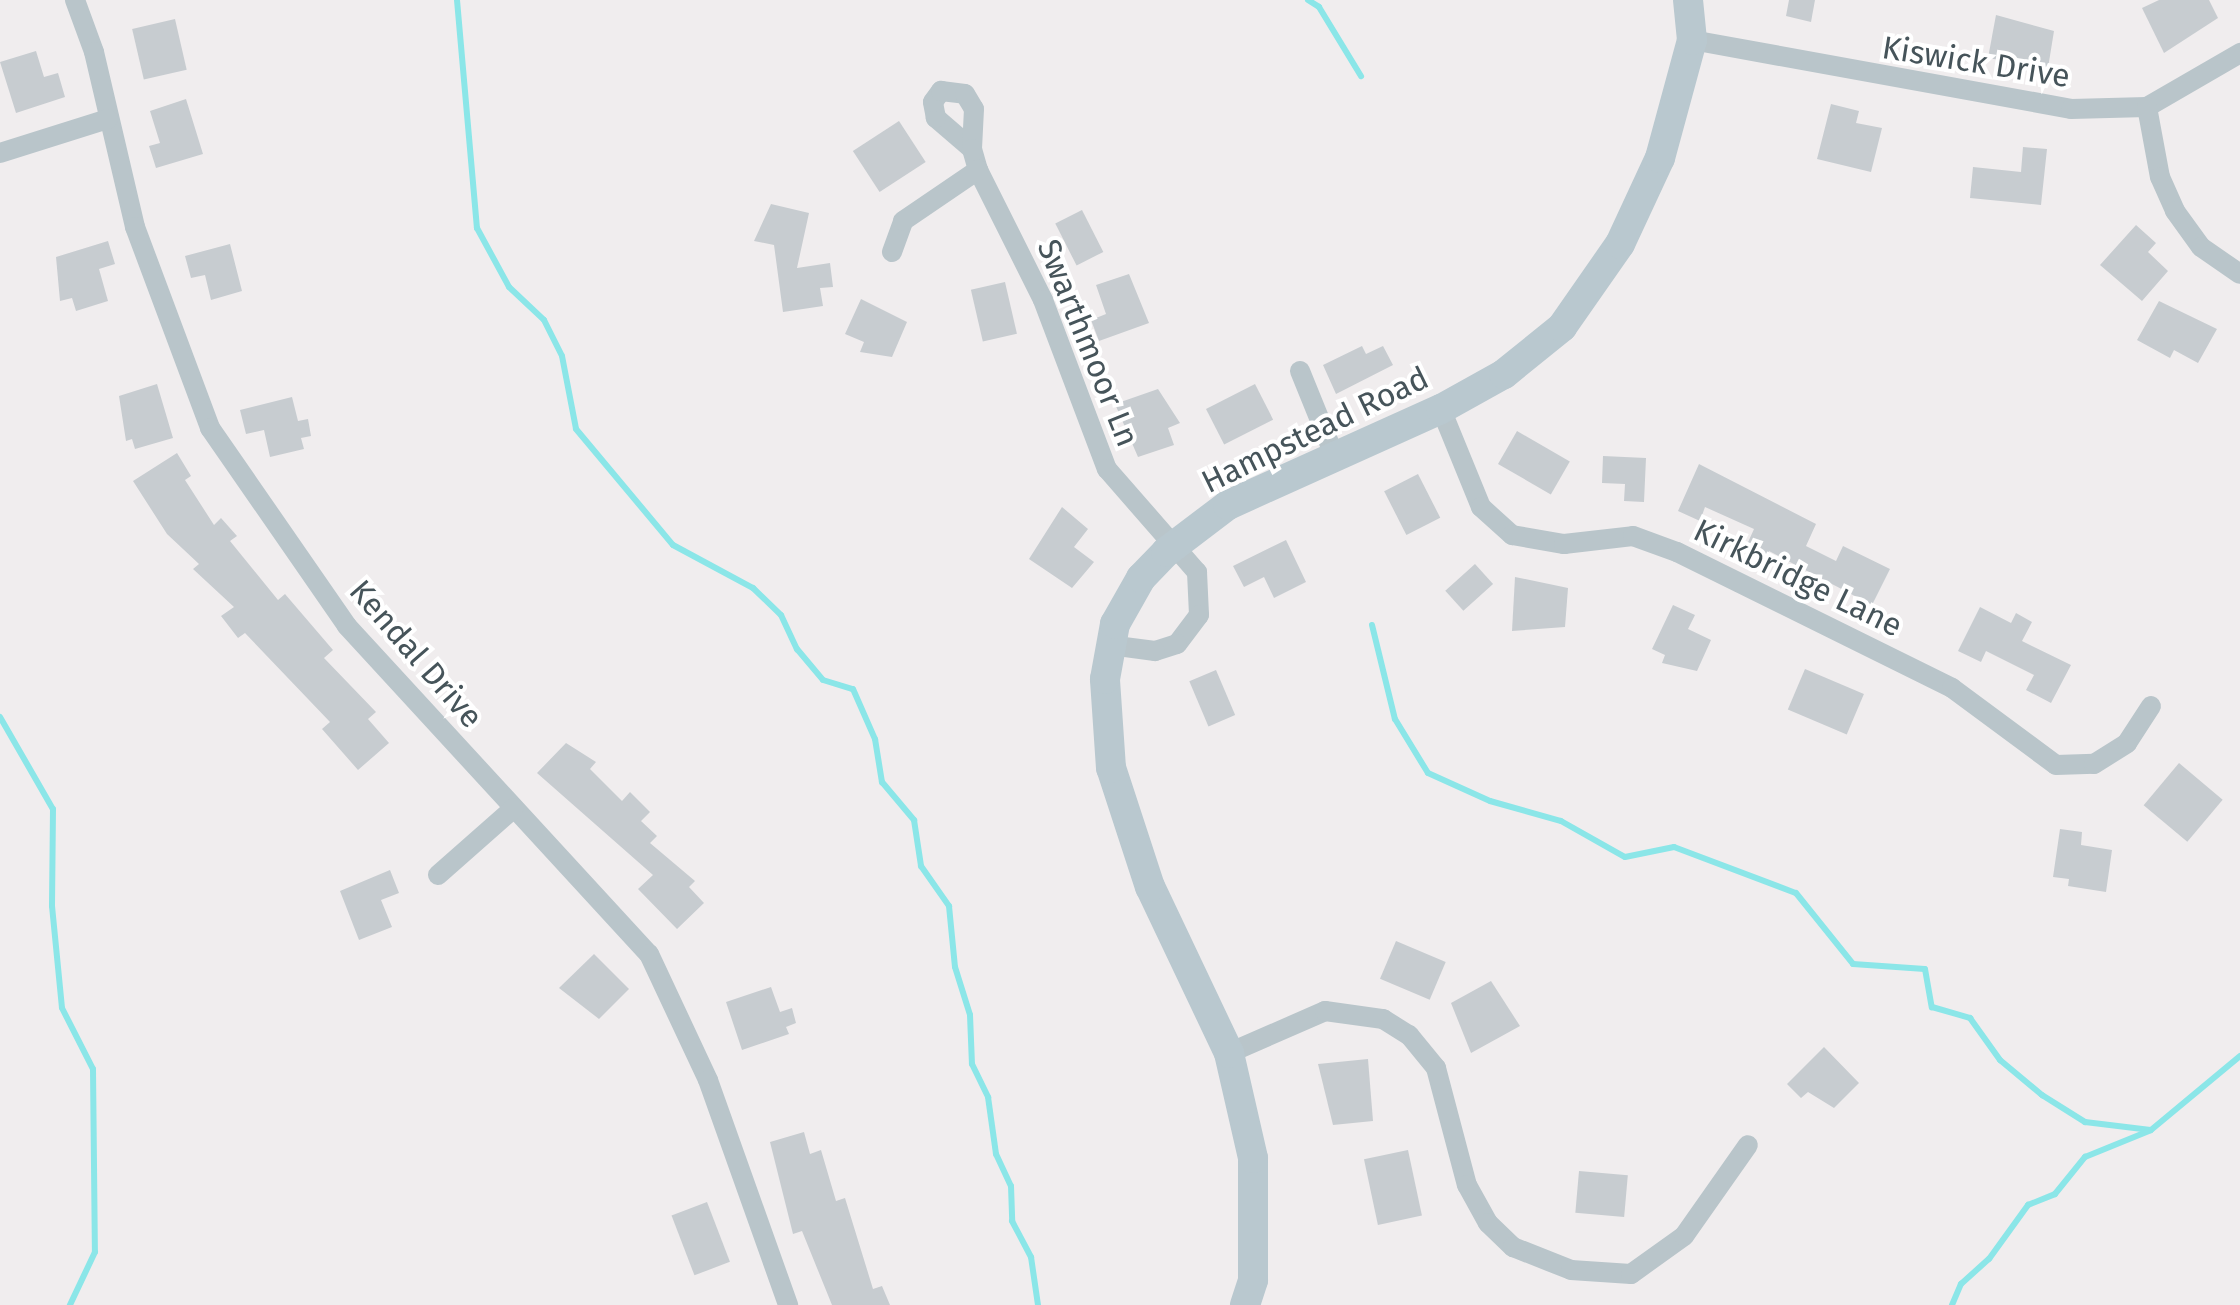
<!DOCTYPE html>
<html>
<head>
<meta charset="utf-8">
<style>
  body { margin:0 }
  #map { position:relative; width:2240px; height:1305px; overflow:hidden; background:#f0edee; font-family:"Fira Sans",sans-serif }
  div>[style] { position:absolute }
  .stream>* { height:6px; margin:-3px; padding:0 3px; transform-origin:3px; border-radius:3px; background:#8be6e8 }
  .building>* { inset:0; background:#c7ccd0; transform-origin:0 0 }
  .street>* { height:20px; margin:-10px; padding:0 10px; transform-origin:10px; border-radius:10px; background:#b9c5ca }
  .secondary>* { height:30px; margin:-15px; padding:0 15px; transform-origin:15px; border-radius:15px; background:#b9c8cf }
  span { translate:-50% -50%; white-space:nowrap; text-align:center; line-height:1.15; -webkit-text-stroke:8px #fff; paint-order:stroke }
  .street-label { font-size:32px; color:#46545a }
</style>
</head>
<body>
<div id="map">
  <div class="stream">
    <div style="left:457px;top:0;width:229px;rotate:85deg"></div>
    <div style="left:477px;top:228px;width:67px;rotate:61.5deg"></div>
    <div style="left:509px;top:287px;width:48px;rotate:43.3deg"></div>
    <div style="left:544px;top:320px;width:40px;rotate:63.4deg"></div>
    <div style="left:562px;top:356px;width:74px;rotate:79.1deg"></div>
    <div style="left:576px;top:429px;width:151px;rotate:50.1deg"></div>
    <div style="left:673px;top:545px;width:91px;rotate:28.3deg"></div>
    <div style="left:753px;top:588px;width:39px;rotate:44deg"></div>
    <div style="left:781px;top:615px;width:38px;rotate:65deg"></div>
    <div style="left:797px;top:649px;width:40px;rotate:50deg"></div>
    <div style="left:823px;top:680px;width:31px;rotate:17deg"></div>
    <div style="left:853px;top:689px;width:55px;rotate:66.3deg"></div>
    <div style="left:875px;top:739px;width:44px;rotate:80.8deg"></div>
    <div style="left:882px;top:782px;width:50px;rotate:49.9deg"></div>
    <div style="left:914px;top:820px;width:47px;rotate:81.3deg"></div>
    <div style="left:921px;top:866px;width:49px;rotate:55deg"></div>
    <div style="left:949px;top:906px;width:61px;rotate:84.4deg"></div>
    <div style="left:955px;top:967px;width:50px;rotate:72.6deg"></div>
    <div style="left:970px;top:1015px;width:49px;rotate:87.7deg"></div>
    <div style="left:972px;top:1064px;width:37px;rotate:64deg"></div>
    <div style="left:988px;top:1097px;width:58px;rotate:82deg"></div>
    <div style="left:996px;top:1154px;width:35px;rotate:65deg"></div>
    <div style="left:1011px;top:1186px;width:35px;rotate:88deg"></div>
    <div style="left:1012px;top:1221px;width:41px;rotate:62.2deg"></div>
    <div style="left:1031px;top:1257px;width:49px;rotate:81.7deg"></div>
    <div style="left:1308px;top:0;width:13px;rotate:32deg"></div>
    <div style="left:1319px;top:7px;width:81px;rotate:58.7deg"></div>
    <div style="left:1372px;top:625px;width:97px;rotate:76.3deg"></div>
    <div style="left:1395px;top:719px;width:63px;rotate:58.6deg"></div>
    <div style="left:1428px;top:773px;width:68px;rotate:24.3deg"></div>
    <div style="left:1490px;top:801px;width:74px;rotate:15.7deg"></div>
    <div style="left:1561px;top:821px;width:73px;rotate:29.4deg"></div>
    <div style="left:1625px;top:857px;width:50px;rotate:-11.5deg"></div>
    <div style="left:1674px;top:847px;width:130px;rotate:20.7deg"></div>
    <div style="left:1796px;top:893px;width:91px;rotate:51.2deg"></div>
    <div style="left:1853px;top:964px;width:72px;rotate:4deg"></div>
    <div style="left:1925px;top:969px;width:39px;rotate:80deg"></div>
    <div style="left:1932px;top:1007px;width:40px;rotate:16deg"></div>
    <div style="left:1970px;top:1018px;width:52px;rotate:54.5deg"></div>
    <div style="left:2000px;top:1060px;width:55px;rotate:39.8deg"></div>
    <div style="left:2042px;top:1095px;width:51px;rotate:32.1deg"></div>
    <div style="left:2085px;top:1122px;width:66px;rotate:6.9deg"></div>
    <div style="left:0;top:717px;width:106px;rotate:60.1deg"></div>
    <div style="left:53px;top:809px;width:97px;rotate:90.6deg"></div>
    <div style="left:52px;top:906px;width:102px;rotate:84.4deg"></div>
    <div style="left:62px;top:1008px;width:68px;rotate:63.1deg"></div>
    <div style="left:93px;top:1069px;width:183px;rotate:89.4deg"></div>
    <div style="left:95px;top:1252px;width:59px;rotate:115.3deg"></div>
    <div style="left:1952px;top:1305px;width:23px;rotate:-67deg"></div>
    <div style="left:1961px;top:1284px;width:38px;rotate:-42deg"></div>
    <div style="left:1989px;top:1259px;width:67px;rotate:-54.2deg"></div>
    <div style="left:2028px;top:1205px;width:29px;rotate:-22deg"></div>
    <div style="left:2055px;top:1194px;width:48px;rotate:-51deg"></div>
    <div style="left:2085px;top:1157px;width:71px;rotate:-22.2deg"></div>
    <div style="left:2151px;top:1130px;width:116px;rotate:-39.7deg"></div>
  </div>
  <div class="building">
    <div style="clip-path:polygon(1789px 0,1815px 0,1811px 22px,1786px 16px)"></div>
    <div style="clip-path:polygon(2159px 0,2209px 0,2218px 18px,2164px 53px,2142px 8px)"></div>
    <div style="clip-path:polygon(1996px 15px,2054px 31px,2048px 68px,1988px 58px)"></div>
    <div style="left:175px;top:19px;width:52px;height:44px;rotate:77deg"></div>
    <div style="clip-path:polygon(36px 51px,44px 77px,58px 73px,65px 97px,16px 113px,0 62px)"></div>
    <div style="clip-path:polygon(186px 99px,203px 154px,156px 168px,149px 146px,160px 143px,150px 111px)"></div>
    <div style="clip-path:polygon(1831px 104px,1859px 111px,1856px 123px,1882px 128px,1871px 172px,1817px 159px)"></div>
    <div style="left:899px;top:121px;width:49px;height:55px;rotate:57deg"></div>
    <div style="clip-path:polygon(2023px 147px,2047px 149px,2041px 205px,1970px 198px,1973px 167px,2021px 172px)"></div>
    <div style="clip-path:polygon(771px 204px,809px 213px,797px 268px,830px 263px,833px 287px,820px 288px,823px 306px,783px 312px,774px 245px,754px 241px)"></div>
    <div style="left:1082px;top:210px;width:47px;height:30px;rotate:63deg"></div>
    <div style="clip-path:polygon(2136px 225px,2156px 243px,2148px 252px,2168px 271px,2142px 301px,2100px 265px)"></div>
    <div style="clip-path:polygon(108px 241px,115px 264px,99px 269px,108px 301px,76px 311px,72px 298px,60px 301px,56px 257px)"></div>
    <div style="clip-path:polygon(230px 244px,242px 291px,211px 300px,205px 275px,191px 278px,185px 256px)"></div>
    <div style="clip-path:polygon(1129px 274px,1149px 323px,1099px 341px,1091px 320px,1106px 314px,1096px 285px)"></div>
    <div style="left:1005px;top:282px;width:53px;height:35px;rotate:77deg"></div>
    <div style="clip-path:polygon(861px 299px,907px 322px,892px 357px,860px 352px,864px 342px,845px 334px)"></div>
    <div style="clip-path:polygon(2159px 301px,2217px 329px,2198px 363px,2174px 350px,2170px 358px,2137px 340px)"></div>
    <div style="clip-path:polygon(1362px 346px,1366px 354px,1383px 346px,1393px 365px,1336px 394px,1323px 365px)"></div>
    <div style="clip-path:polygon(157px 384px,173px 438px,135px 449px,132px 439px,126px 441px,119px 396px)"></div>
    <div style="left:1255px;top:384px;width:40px;height:55px;rotate:63deg"></div>
    <div style="clip-path:polygon(1158px 389px,1180px 423px,1168px 428px,1174px 445px,1138px 457px,1115px 404px)"></div>
    <div style="clip-path:polygon(292px 397px,298px 421px,308px 419px,311px 436px,301px 438px,304px 449px,270px 457px,264px 430px,246px 434px,240px 410px)"></div>
    <div style="left:1517px;top:431px;width:61px;height:38px;rotate:30deg"></div>
    <div style="clip-path:polygon(177px 453px,191px 476px,185px 480px,214px 525px,221px 518px,237px 536px,230px 541px,278px 600px,285px 594px,333px 650px,324px 658px,376px 712px,368px 719px,389px 743px,358px 770px,322px 729px,330px 722px,245px 633px,238px 638px,221px 616px,234px 607px,193px 569px,199px 564px,167px 534px,133px 481px)"></div>
    <div style="clip-path:polygon(1603px 456px,1646px 458px,1644px 502px,1624px 501px,1625px 484px,1602px 483px)"></div>
    <div style="clip-path:polygon(1699px 464px,1816px 524px,1806px 546px,1836px 561px,1843px 546px,1890px 569px,1872px 605px,1769px 551px,1766px 558px,1745px 549px,1754px 529px,1705px 507px,1700px 521px,1678px 511px)"></div>
    <div style="left:1418px;top:474px;width:49px;height:38px;rotate:63deg"></div>
    <div style="clip-path:polygon(1062px 507px,1088px 529px,1074px 547px,1094px 562px,1072px 588px,1029px 559px)"></div>
    <div style="clip-path:polygon(1286px 540px,1306px 582px,1274px 598px,1264px 577px,1244px 587px,1233px 566px)"></div>
    <div style="left:1475px;top:564px;width:27px;height:40px;rotate:48deg"></div>
    <div style="clip-path:polygon(1515px 577px,1568px 588px,1565px 627px,1512px 631px)"></div>
    <div style="clip-path:polygon(1673px 605px,1695px 615px,1688px 629px,1711px 640px,1697px 671px,1662px 663px,1665px 655px,1652px 649px)"></div>
    <div style="clip-path:polygon(1980px 607px,2011px 623px,2016px 613px,2032px 622px,2022px 641px,2071px 665px,2051px 703px,2026px 690px,2034px 675px,1986px 651px,1981px 662px,1958px 651px)"></div>
    <div style="left:1805px;top:669px;width:64px;height:44px;rotate:23deg"></div>
    <div style="left:1216px;top:670px;width:49px;height:29px;rotate:67deg"></div>
    <div style="clip-path:polygon(566px 743px,596px 762px,590px 769px,622px 801px,630px 792px,650px 812px,641px 821px,657px 836px,650px 843px,695px 881px,689px 887px,704px 903px,677px 929px,638px 889px,653px 875px,537px 773px)"></div>
    <div style="left:2179px;top:763px;width:57px;height:55px;rotate:40deg"></div>
    <div style="clip-path:polygon(2060px 829px,2082px 832px,2081px 845px,2112px 850px,2106px 892px,2068px 886px,2069px 879px,2053px 877px)"></div>
    <div style="clip-path:polygon(390px 870px,399px 893px,381px 900px,392px 927px,359px 940px,340px 891px)"></div>
    <div style="left:1396px;top:941px;width:54px;height:41px;rotate:23deg"></div>
    <div style="clip-path:polygon(594px 954px,629px 989px,599px 1019px,559px 988px)"></div>
    <div style="clip-path:polygon(1491px 981px,1520px 1026px,1471px 1053px,1451px 1003px)"></div>
    <div style="clip-path:polygon(771px 987px,780px 1012px,792px 1008px,796px 1023px,786px 1027px,789px 1034px,742px 1050px,726px 1002px)"></div>
    <div style="clip-path:polygon(1824px 1047px,1859px 1083px,1834px 1108px,1808px 1092px,1801px 1098px,1787px 1084px)"></div>
    <div style="clip-path:polygon(1368px 1059px,1373px 1121px,1333px 1125px,1318px 1064px)"></div>
    <div style="clip-path:polygon(804px 1132px,810px 1154px,821px 1150px,836px 1201px,845px 1198px,873px 1289px,882px 1286px,890px 1305px,832px 1305px,802px 1231px,793px 1234px,770px 1142px)"></div>
    <div style="left:1408px;top:1150px;width:67px;height:45px;rotate:78deg"></div>
    <div style="left:1579px;top:1171px;width:49px;height:42px;rotate:5deg"></div>
    <div style="left:707px;top:1202px;width:64px;height:38px;rotate:69deg"></div>
  </div>
  <div class="street">
    <div style="left:75px;top:0;width:55px;rotate:69.9deg"></div>
    <div style="left:94px;top:52px;width:180px;rotate:76.8deg"></div>
    <div style="left:135px;top:227px;width:215px;rotate:69.5deg"></div>
    <div style="left:210px;top:428px;width:241px;rotate:55.3deg"></div>
    <div style="left:347px;top:626px;width:446px;rotate:47.4deg"></div>
    <div style="left:649px;top:954px;width:139px;rotate:64.9deg"></div>
    <div style="left:708px;top:1080px;width:239px;rotate:70.4deg"></div>
    <div style="left:1692px;top:40px;width:385px;rotate:10.3deg"></div>
    <div style="left:2071px;top:109px;width:76px;rotate:-1.5deg"></div>
    <div style="left:2147px;top:107px;width:108px;rotate:-30.1deg"></div>
    <div style="left:2147px;top:107px;width:71px;rotate:79.5deg"></div>
    <div style="left:2160px;top:177px;width:37px;rotate:66deg"></div>
    <div style="left:2175px;top:211px;width:44px;rotate:54.2deg"></div>
    <div style="left:2201px;top:247px;width:47px;rotate:34.7deg"></div>
    <div style="left:972px;top:149px;width:48px;rotate:-139.3deg"></div>
    <div style="left:936px;top:118px;width:16px;rotate:-101deg"></div>
    <div style="left:933px;top:102px;width:14px;rotate:-54deg"></div>
    <div style="left:941px;top:91px;width:24px;rotate:7deg"></div>
    <div style="left:965px;top:94px;width:17px;rotate:59deg"></div>
    <div style="left:974px;top:109px;width:40px;rotate:92.9deg"></div>
    <div style="left:972px;top:149px;width:22px;rotate:74deg"></div>
    <div style="left:978px;top:170px;width:145px;rotate:63.4deg"></div>
    <div style="left:1043px;top:300px;width:181px;rotate:69.3deg"></div>
    <div style="left:1107px;top:469px;width:137px;rotate:48.9deg"></div>
    <div style="left:1197px;top:572px;width:43px;rotate:87.3deg"></div>
    <div style="left:1199px;top:615px;width:36px;rotate:127deg"></div>
    <div style="left:1177px;top:644px;width:23px;rotate:162deg"></div>
    <div style="left:1155px;top:651px;width:45px;rotate:-172.4deg"></div>
    <div style="left:0;top:153px;width:113px;rotate:-17.5deg"></div>
    <div style="left:892px;top:252px;width:33px;rotate:-70deg"></div>
    <div style="left:903px;top:221px;width:91px;rotate:-34.2deg"></div>
    <div style="left:1300px;top:371px;width:93px;rotate:67.9deg"></div>
    <div style="left:1441px;top:409px;width:106px;rotate:67.8deg"></div>
    <div style="left:1481px;top:507px;width:42px;rotate:42.1deg"></div>
    <div style="left:1512px;top:535px;width:53px;rotate:9.8deg"></div>
    <div style="left:1564px;top:544px;width:69px;rotate:-6.6deg"></div>
    <div style="left:1633px;top:536px;width:47px;rotate:20deg"></div>
    <div style="left:1677px;top:552px;width:307px;rotate:26.3deg"></div>
    <div style="left:1952px;top:688px;width:129px;rotate:36.5deg"></div>
    <div style="left:2056px;top:765px;width:38px;rotate:-2deg"></div>
    <div style="left:2094px;top:764px;width:39px;rotate:-32deg"></div>
    <div style="left:2127px;top:743px;width:44px;rotate:-57deg"></div>
    <div style="left:438px;top:875px;width:101px;rotate:-41.4deg"></div>
    <div style="left:1229px;top:1053px;width:105px;rotate:-23.6deg"></div>
    <div style="left:1325px;top:1011px;width:59px;rotate:7.9deg"></div>
    <div style="left:1383px;top:1019px;width:31px;rotate:32deg"></div>
    <div style="left:1409px;top:1035px;width:43px;rotate:50.7deg"></div>
    <div style="left:1436px;top:1068px;width:121px;rotate:75.2deg"></div>
    <div style="left:1467px;top:1185px;width:43px;rotate:61.1deg"></div>
    <div style="left:1488px;top:1223px;width:35px;rotate:44deg"></div>
    <div style="left:1513px;top:1247px;width:62px;rotate:21.6deg"></div>
    <div style="left:1571px;top:1270px;width:60px;rotate:3.8deg"></div>
    <div style="left:1631px;top:1274px;width:65px;rotate:-35.6deg"></div>
    <div style="left:1684px;top:1236px;width:111px;rotate:-54.9deg"></div>
  </div>
  <div class="secondary">
    <div style="left:1245px;top:1305px;width:26px;rotate:-72deg"></div>
    <div style="left:1253px;top:1280px;width:122px;rotate:-90deg"></div>
    <div style="left:1253px;top:1158px;width:108px;rotate:-102.9deg"></div>
    <div style="left:1229px;top:1053px;width:184px;rotate:-115.4deg"></div>
    <div style="left:1150px;top:887px;width:125px;rotate:-108.1deg"></div>
    <div style="left:1111px;top:768px;width:89px;rotate:-93.9deg"></div>
    <div style="left:1105px;top:679px;width:56px;rotate:-79.7deg"></div>
    <div style="left:1115px;top:624px;width:53px;rotate:-60.5deg"></div>
    <div style="left:1141px;top:578px;width:36px;rotate:-46deg"></div>
    <div style="left:1166px;top:552px;width:78px;rotate:-37.2deg"></div>
    <div style="left:1228px;top:505px;width:234px;rotate:-24.3deg"></div>
    <div style="left:1441px;top:409px;width:72px;rotate:-29.1deg"></div>
    <div style="left:1504px;top:374px;width:75px;rotate:-39deg"></div>
    <div style="left:1562px;top:327px;width:101px;rotate:-55.1deg"></div>
    <div style="left:1620px;top:244px;width:95px;rotate:-65.1deg"></div>
    <div style="left:1660px;top:158px;width:122px;rotate:-74.8deg"></div>
    <div style="left:1692px;top:40px;width:40px;rotate:-95.7deg"></div>
  </div>
  <div class="street-label">
    <span style="left:1976px;top:62px;rotate:9deg">Kiswick Drive</span>
    <span style="left:1088px;top:343px;rotate:68deg">Swarthmoor Ln</span>
    <span style="left:1315px;top:430px;rotate:-26deg">Hampstead Road</span>
    <span style="left:1798px;top:578px;rotate:26deg">Kirkbridge Lane</span>
    <span style="left:416px;top:654px;rotate:49deg">Kendal Drive</span>
  </div>
</div>
</body>
</html>
